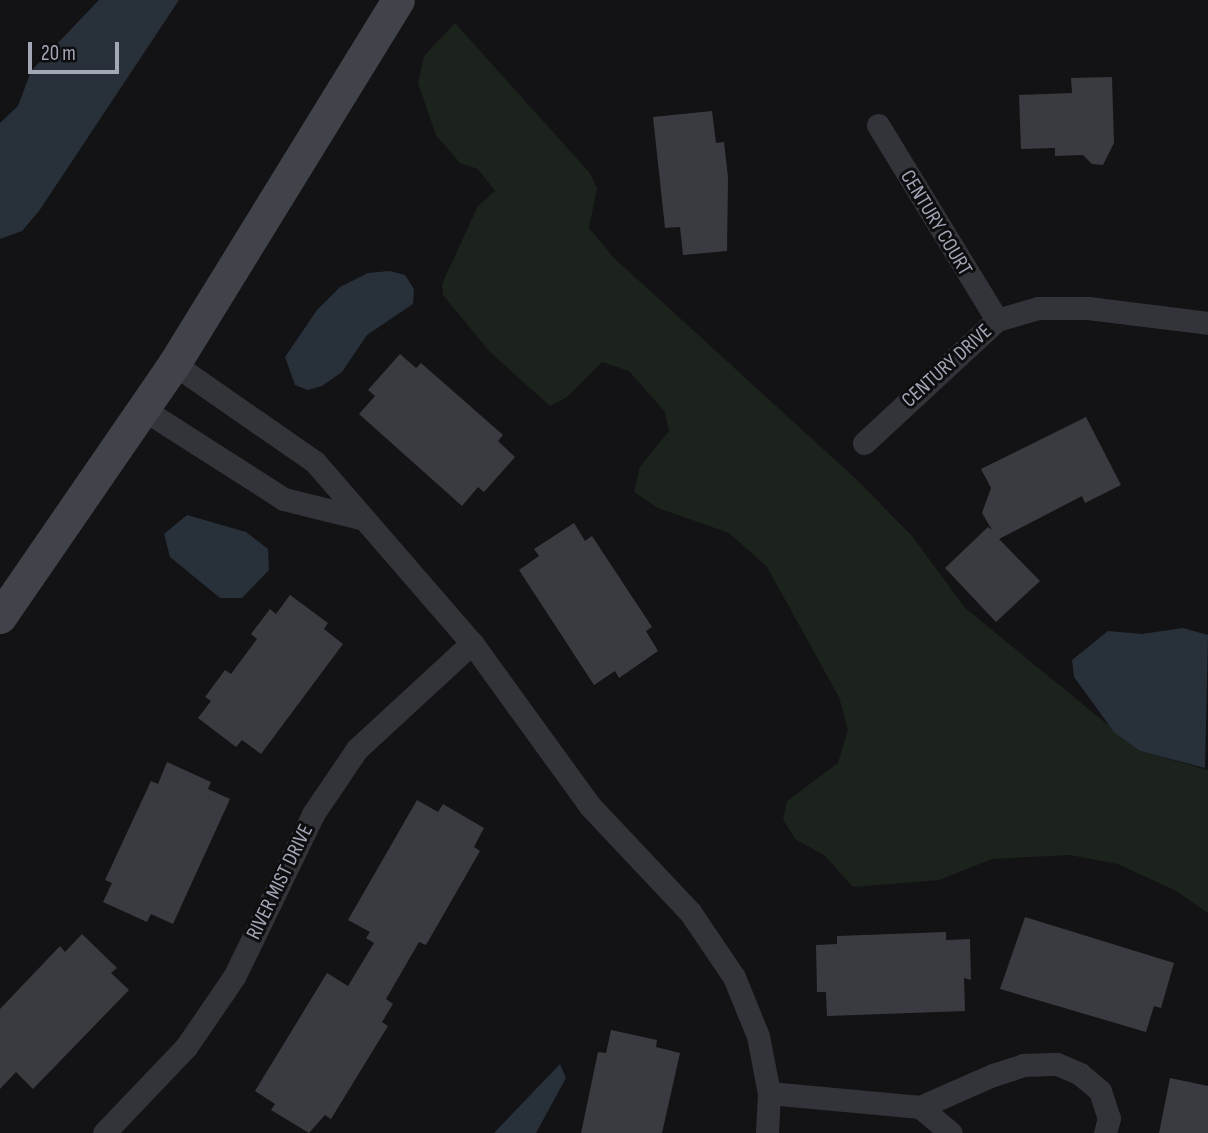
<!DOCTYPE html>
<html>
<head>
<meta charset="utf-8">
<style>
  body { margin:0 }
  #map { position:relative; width:1208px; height:1133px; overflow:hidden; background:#131315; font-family:"Sofia Sans Condensed",sans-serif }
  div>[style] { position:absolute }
  .green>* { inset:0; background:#1b231c }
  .water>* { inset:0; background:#28303a }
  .building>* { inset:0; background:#3a3b40 }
  .street>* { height:23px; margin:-11.5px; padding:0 11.5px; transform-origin:11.5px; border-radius:11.5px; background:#33343a }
  .secondary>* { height:33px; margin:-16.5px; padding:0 16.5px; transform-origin:16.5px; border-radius:16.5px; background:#41434a }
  span { translate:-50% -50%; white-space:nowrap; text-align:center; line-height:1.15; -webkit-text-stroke:6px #0e0e10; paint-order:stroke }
  .street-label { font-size:21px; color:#a3a7b6 }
  .scale { position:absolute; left:28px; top:42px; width:91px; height:32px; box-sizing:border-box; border:4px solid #a3a7b6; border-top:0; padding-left:9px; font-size:21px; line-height:24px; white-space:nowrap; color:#a3a7b6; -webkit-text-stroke:5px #0e0e10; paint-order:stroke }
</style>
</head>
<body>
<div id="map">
  <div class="green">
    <div style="clip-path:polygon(455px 23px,589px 172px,597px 188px,589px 228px,614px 258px,857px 480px,912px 536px,965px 608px,1140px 751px,1208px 770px,1208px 913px,1176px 891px,1118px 864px,1070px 855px,992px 859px,939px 880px,853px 887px,824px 855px,795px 839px,783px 819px,787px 801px,838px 763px,848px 730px,839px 697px,767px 567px,729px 533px,658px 508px,634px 492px,640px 467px,669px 431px,665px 412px,629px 371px,602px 362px,567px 397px,550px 406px,490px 352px,443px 295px,442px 284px,478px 206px,495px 191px,478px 169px,460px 163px,436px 135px,418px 83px,424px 56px)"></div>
  </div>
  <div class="water">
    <div style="clip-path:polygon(99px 0,179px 0,39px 211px,22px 231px,0 239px,0 123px,18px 106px,31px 71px)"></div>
    <div style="clip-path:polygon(390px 271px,405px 275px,414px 289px,413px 304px,367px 335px,342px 372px,322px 386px,308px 390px,295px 385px,285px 357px,317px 310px,340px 287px,368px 273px)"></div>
    <div style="clip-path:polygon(187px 515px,246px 532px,268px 549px,269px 570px,242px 598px,220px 598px,170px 557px,164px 534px)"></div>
    <div style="clip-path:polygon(1183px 628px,1208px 635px,1205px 768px,1140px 751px,1114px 732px,1074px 677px,1072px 660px,1108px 631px,1142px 634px)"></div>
    <div style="clip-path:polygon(560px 1064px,566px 1078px,536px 1133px,494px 1133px)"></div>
  </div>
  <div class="building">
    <div style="clip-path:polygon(1112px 77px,1114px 143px,1103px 165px,1092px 164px,1083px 155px,1055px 156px,1055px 148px,1021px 149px,1019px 95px,1072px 93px,1071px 78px)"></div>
    <div style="clip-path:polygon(712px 111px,716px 143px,724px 142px,728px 177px,727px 251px,683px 255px,680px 227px,665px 228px,653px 117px)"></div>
    <div style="clip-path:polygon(400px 354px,416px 368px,421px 363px,503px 435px,498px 441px,515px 457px,484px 492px,478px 487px,462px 506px,359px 414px,375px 396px,368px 390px)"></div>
    <div style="clip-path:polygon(1086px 417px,1121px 485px,1085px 503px,1082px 496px,999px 539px,1040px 581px,996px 622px,945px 568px,988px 527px,992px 530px,982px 513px,991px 488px,981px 469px)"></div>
    <div style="clip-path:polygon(574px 523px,585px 541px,592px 536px,652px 627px,646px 631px,658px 651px,619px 678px,615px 671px,594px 685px,519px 570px,539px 556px,534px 549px)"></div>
    <div style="clip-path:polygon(290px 595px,328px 623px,324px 629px,343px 644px,261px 754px,242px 740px,236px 747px,198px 718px,211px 701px,205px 697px,225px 670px,231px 674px,257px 639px,251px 634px,270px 609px,276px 614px)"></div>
    <div style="clip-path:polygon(167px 762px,211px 782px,208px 789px,230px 799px,173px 924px,151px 914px,147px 922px,103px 902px,112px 883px,105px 880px,151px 781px,158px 784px)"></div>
    <div style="clip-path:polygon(417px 800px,438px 812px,443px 804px,484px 828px,474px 847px,480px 851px,426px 945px,419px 942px,386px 999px,393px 1004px,382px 1022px,388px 1026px,331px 1119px,325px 1115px,309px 1133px,271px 1110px,275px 1104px,255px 1091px,327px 973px,348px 986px,374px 943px,366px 938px,370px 932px,348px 920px)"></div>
    <div style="clip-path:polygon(1025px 917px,1174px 963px,1161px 1008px,1154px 1006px,1146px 1032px,1000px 989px)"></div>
    <div style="clip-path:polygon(946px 932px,946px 940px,970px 939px,971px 980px,964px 978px,965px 1011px,827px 1016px,826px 992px,817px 992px,816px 945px,837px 944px,837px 936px)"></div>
    <div style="clip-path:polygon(82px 934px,117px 968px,111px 973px,129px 990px,33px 1089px,16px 1072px,0 1089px,0 1009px,60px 946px,65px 952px)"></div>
    <div style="clip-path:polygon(611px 1030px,657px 1040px,656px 1047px,680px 1053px,662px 1133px,581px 1133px,598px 1052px,606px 1053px)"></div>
    <div style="clip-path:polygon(1170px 1078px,1208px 1086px,1208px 1133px,1159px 1133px)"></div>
  </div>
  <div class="street">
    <div style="left:878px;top:125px;width:228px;rotate:58.6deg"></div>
    <div style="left:174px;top:364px;width:172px;rotate:34.8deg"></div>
    <div style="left:315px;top:462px;width:240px;rotate:49.1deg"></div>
    <div style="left:472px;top:643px;width:201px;rotate:54.1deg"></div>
    <div style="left:590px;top:806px;width:146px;rotate:46.7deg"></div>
    <div style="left:690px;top:912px;width:78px;rotate:55.9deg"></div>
    <div style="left:734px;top:977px;width:64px;rotate:67.9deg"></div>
    <div style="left:758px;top:1036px;width:58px;rotate:79.1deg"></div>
    <div style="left:769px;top:1093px;width:40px;rotate:92.9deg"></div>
    <div style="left:143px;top:409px;width:167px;rotate:32.6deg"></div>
    <div style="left:284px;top:499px;width:78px;rotate:14deg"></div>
    <div style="left:864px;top:443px;width:181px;rotate:-42.8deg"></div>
    <div style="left:997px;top:320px;width:43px;rotate:-16.3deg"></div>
    <div style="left:1038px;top:308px;width:50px"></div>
    <div style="left:1088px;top:308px;width:121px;rotate:7.1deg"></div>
    <div style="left:769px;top:1093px;width:152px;rotate:5.3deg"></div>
    <div style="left:920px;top:1107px;width:80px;rotate:-23.7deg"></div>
    <div style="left:993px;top:1075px;width:33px;rotate:-18deg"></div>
    <div style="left:1024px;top:1065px;width:33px;rotate:-2deg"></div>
    <div style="left:1057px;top:1064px;width:25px;rotate:23deg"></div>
    <div style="left:1080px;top:1074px;width:26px;rotate:40deg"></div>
    <div style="left:1100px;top:1091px;width:28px;rotate:72deg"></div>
    <div style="left:1109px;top:1118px;width:16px;rotate:105deg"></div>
    <div style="left:920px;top:1107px;width:40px;rotate:40deg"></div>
    <div style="left:104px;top:1133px;width:119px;rotate:-46.4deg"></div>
    <div style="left:186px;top:1047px;width:85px;rotate:-55.6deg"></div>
    <div style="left:234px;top:977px;width:181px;rotate:-64.1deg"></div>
    <div style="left:313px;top:814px;width:78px;rotate:-55.9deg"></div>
    <div style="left:357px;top:749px;width:156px;rotate:-42.7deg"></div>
  </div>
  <div class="secondary">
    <div style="left:0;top:617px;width:307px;rotate:-55.5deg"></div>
    <div style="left:174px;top:364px;width:427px;rotate:-58.4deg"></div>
  </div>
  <div class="street-label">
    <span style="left:936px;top:223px;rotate:59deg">CENTURY COURT</span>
    <span style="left:947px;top:366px;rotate:-42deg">CENTURY DRIVE</span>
    <span style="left:280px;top:882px;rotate:-64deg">RIVER MIST DRIVE</span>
  </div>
  <div class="scale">20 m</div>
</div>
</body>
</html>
